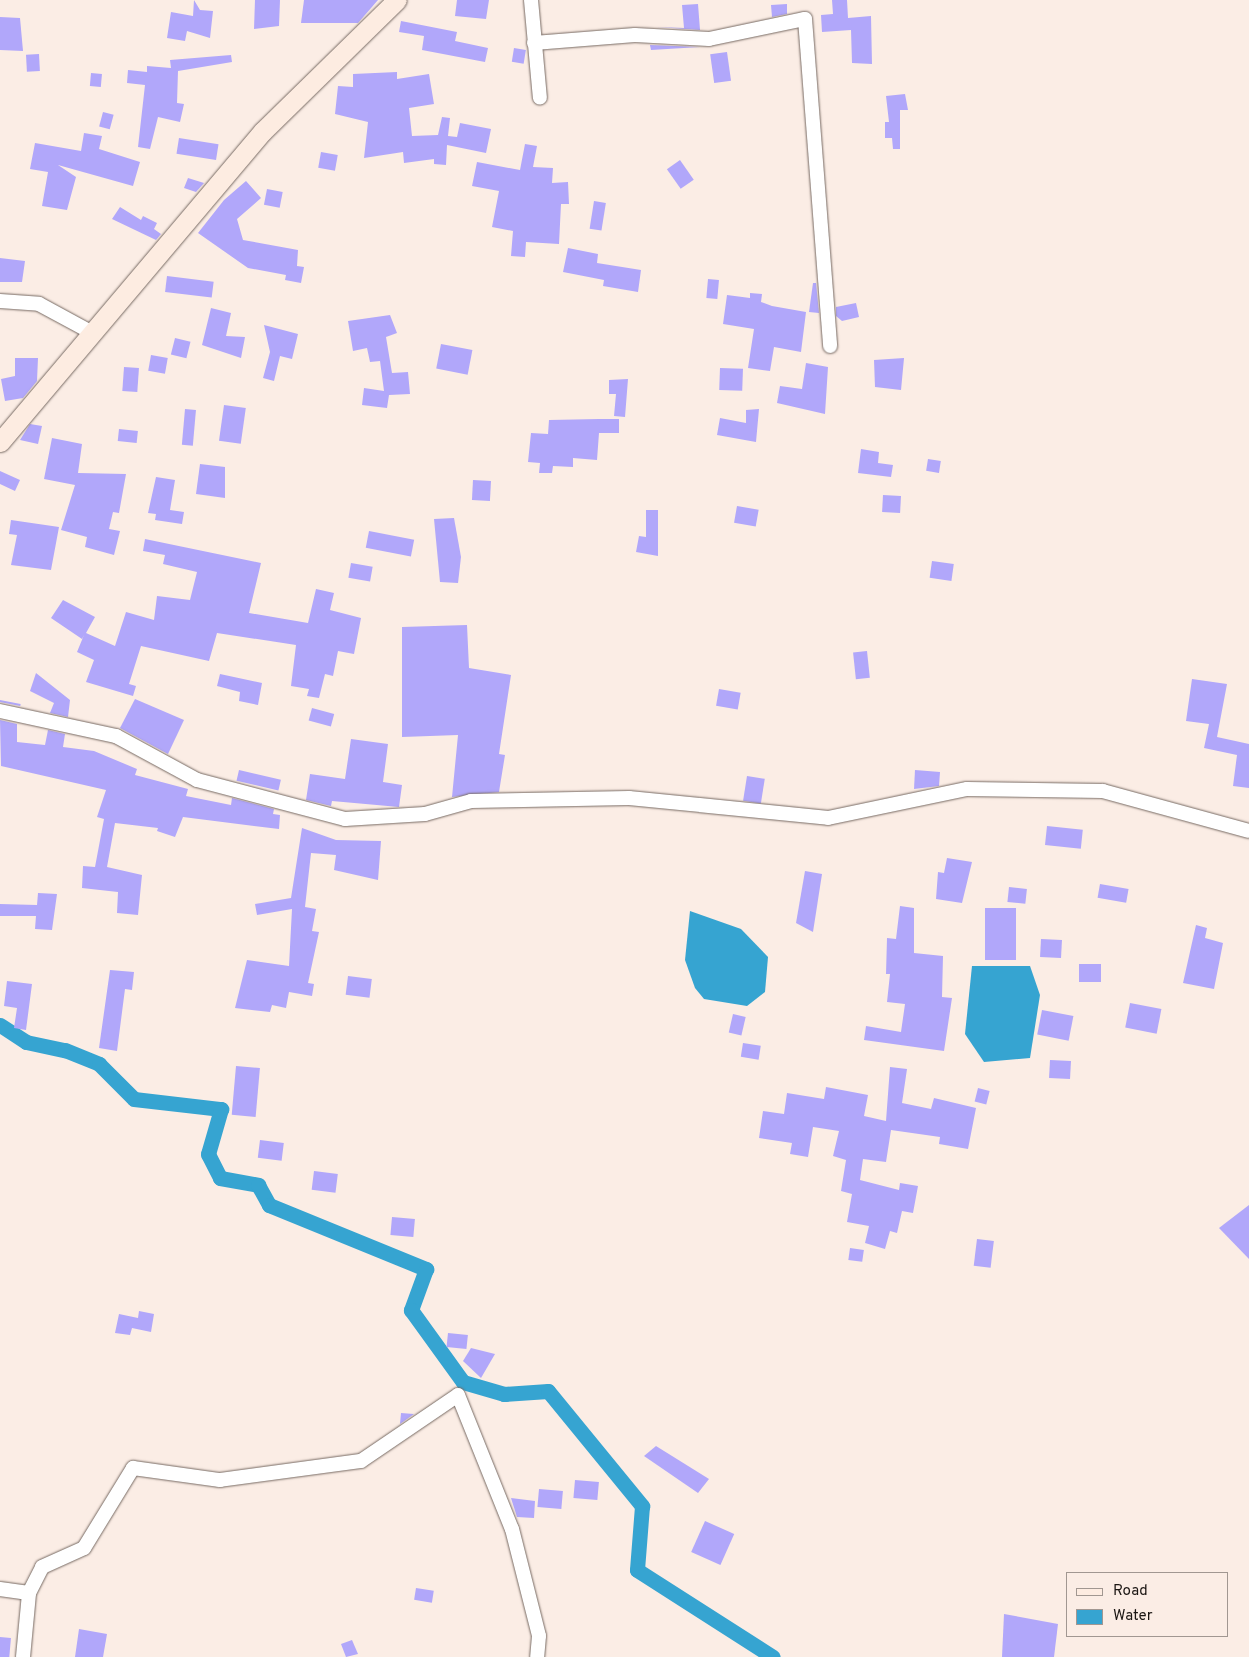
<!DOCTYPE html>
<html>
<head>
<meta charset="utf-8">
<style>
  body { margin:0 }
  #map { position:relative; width:1249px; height:1657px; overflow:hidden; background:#fbede5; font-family:Overpass,sans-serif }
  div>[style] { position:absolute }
  .water>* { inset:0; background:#36a4d1 }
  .canal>* { height:15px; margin:-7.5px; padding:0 7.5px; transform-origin:7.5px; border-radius:7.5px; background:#36a4d1 }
  .building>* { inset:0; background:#b1a7fa; transform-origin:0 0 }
  .roads { filter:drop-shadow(0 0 1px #776a63) drop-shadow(0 0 1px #776a63) }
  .minor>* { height:14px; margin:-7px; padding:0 7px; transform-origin:7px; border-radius:7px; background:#fff }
  .secondary>* { height:19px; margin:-9.5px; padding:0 9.5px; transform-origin:9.5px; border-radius:9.5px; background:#fdece1 }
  span { translate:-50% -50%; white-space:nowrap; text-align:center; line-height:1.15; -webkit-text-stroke:4px #fbede5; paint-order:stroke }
  .legend { position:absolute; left:1066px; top:1572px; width:162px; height:65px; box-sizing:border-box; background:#fbede5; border:1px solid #a19791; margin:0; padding:6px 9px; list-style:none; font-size:15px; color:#1b1613 }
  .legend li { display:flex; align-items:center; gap:10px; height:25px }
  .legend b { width:25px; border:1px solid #a19791 }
</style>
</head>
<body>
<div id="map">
  <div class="water">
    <div style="clip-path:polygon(690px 911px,741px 929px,768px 957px,765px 992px,747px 1006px,704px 999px,695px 988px,685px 960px)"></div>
    <div style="clip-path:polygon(972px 966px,1030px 966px,1040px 995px,1030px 1058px,984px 1062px,965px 1034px)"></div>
  </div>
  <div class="canal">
    <div style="left:0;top:1025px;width:31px;rotate:33deg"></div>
    <div style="left:26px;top:1042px;width:40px;rotate:12deg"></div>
    <div style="left:65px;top:1050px;width:37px;rotate:22deg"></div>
    <div style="left:99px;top:1064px;width:49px;rotate:45deg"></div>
    <div style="left:134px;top:1099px;width:88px;rotate:6.6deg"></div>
    <div style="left:221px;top:1109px;width:47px;rotate:106.1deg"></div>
    <div style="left:208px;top:1154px;width:27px;rotate:63deg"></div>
    <div style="left:220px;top:1178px;width:39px;rotate:10deg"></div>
    <div style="left:258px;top:1185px;width:23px;rotate:61deg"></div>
    <div style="left:269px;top:1205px;width:170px;rotate:22.2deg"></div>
    <div style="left:426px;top:1269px;width:44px;rotate:110.1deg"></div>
    <div style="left:411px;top:1310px;width:89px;rotate:54.2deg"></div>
    <div style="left:463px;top:1382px;width:43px;rotate:16.3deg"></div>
    <div style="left:504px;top:1394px;width:44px;rotate:-3.9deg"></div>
    <div style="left:548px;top:1391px;width:149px;rotate:50.7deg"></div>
    <div style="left:642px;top:1506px;width:64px;rotate:94.5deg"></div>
    <div style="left:637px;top:1570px;width:161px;rotate:32.6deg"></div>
  </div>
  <div class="building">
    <div style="clip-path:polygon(194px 0,200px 10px,213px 11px,210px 38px,187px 31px,185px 41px,167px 38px,171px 12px,193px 16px)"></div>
    <div style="clip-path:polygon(255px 0,280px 0,279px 26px,254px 29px)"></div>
    <div style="clip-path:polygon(304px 0,378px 0,358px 23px,301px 23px)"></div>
    <div style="clip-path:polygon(457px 0,489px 0,486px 19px,455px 16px)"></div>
    <div style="clip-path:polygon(832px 0,847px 0,848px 18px,871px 16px,872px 64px,852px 63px,851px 30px,822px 32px,821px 15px,833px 14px)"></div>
    <div style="clip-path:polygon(698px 4px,700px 30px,657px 27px,684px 28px,682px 5px)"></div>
    <div style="clip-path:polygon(787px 4px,787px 14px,772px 17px,771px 5px)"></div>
    <div style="clip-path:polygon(0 17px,20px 18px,23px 51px,0 50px)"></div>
    <div style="clip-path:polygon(401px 21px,457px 32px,455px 41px,488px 48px,485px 62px,422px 50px,424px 36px,399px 32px)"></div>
    <div style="clip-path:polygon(650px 45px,700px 47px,651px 50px)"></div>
    <div style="left:514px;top:48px;width:12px;height:14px;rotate:9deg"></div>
    <div style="left:727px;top:52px;width:29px;height:17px;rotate:82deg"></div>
    <div style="left:39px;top:54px;width:17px;height:13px;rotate:87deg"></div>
    <div style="clip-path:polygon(231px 55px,232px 62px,178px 71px,177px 103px,184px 104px,180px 122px,158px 117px,150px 149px,138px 147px,145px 85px,127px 83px,128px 70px,147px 72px,147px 66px,171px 68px,170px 60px)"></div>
    <div style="clip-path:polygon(397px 72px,397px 79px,429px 74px,434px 104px,409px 108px,412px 136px,438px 135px,442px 117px,450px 118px,448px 136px,457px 137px,460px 123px,491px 129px,486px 153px,447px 145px,446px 165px,434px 164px,434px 159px,404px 163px,403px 152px,364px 158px,368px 122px,335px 114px,338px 86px,353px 87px,353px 74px)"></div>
    <div style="left:91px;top:73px;width:11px;height:13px;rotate:5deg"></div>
    <div style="clip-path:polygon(905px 94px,908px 110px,900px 110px,900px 149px,893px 149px,892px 138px,885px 138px,885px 122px,889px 122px,886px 96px)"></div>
    <div style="left:103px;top:112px;width:11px;height:15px;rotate:15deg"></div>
    <div style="clip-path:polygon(84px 133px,102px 136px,99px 149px,140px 162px,133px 186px,58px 165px,76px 177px,67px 210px,42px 206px,48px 172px,30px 169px,35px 143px,81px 151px)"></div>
    <div style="left:179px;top:138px;width:40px;height:16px;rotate:9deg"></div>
    <div style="clip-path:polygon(525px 144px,537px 146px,533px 167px,553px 168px,552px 183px,568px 182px,569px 204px,561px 204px,559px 244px,526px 242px,525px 257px,511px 256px,513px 231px,492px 227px,499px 191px,472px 186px,477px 162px,520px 170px)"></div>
    <div style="left:321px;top:152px;width:17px;height:16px;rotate:10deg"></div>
    <div style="left:680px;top:160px;width:24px;height:16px;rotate:55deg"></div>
    <div style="clip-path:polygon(188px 178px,204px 183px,196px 192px,184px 188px)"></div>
    <div style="clip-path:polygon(246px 181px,261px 198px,237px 219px,243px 240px,298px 250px,297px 266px,304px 267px,301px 283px,285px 280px,286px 275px,248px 268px,198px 233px,224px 200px)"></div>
    <div style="left:267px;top:189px;width:16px;height:16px;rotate:11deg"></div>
    <div style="left:594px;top:201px;width:12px;height:28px;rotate:9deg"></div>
    <div style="clip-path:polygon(120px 207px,141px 220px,143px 216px,157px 223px,154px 229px,161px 234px,156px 240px,112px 219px)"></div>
    <div style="clip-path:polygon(568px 248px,598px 254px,597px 263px,641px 270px,638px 292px,603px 286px,604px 280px,563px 272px)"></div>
    <div style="clip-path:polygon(0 258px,25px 261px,22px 282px,0 282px)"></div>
    <div style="left:167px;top:276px;width:47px;height:16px;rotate:7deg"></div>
    <div style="left:708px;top:279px;width:11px;height:19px;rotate:5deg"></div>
    <div style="clip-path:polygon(813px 283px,816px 283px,819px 313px,809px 312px)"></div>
    <div style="clip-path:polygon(750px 293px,762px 294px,761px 302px,772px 306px,806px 312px,801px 352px,774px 347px,770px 371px,748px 368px,754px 329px,723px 324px,727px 295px,750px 298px)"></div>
    <div style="clip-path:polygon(856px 303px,859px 317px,842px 321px,836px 316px,836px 307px)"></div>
    <div style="clip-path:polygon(211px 308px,231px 313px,226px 336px,245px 337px,241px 358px,202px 345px)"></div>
    <div style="clip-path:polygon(390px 315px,397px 333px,386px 337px,392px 373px,408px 372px,410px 394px,389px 395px,387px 408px,362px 405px,364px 388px,384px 391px,380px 361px,370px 362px,367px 348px,353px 351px,348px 321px)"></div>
    <div style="clip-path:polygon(264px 325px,298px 334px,292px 359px,280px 356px,274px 381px,263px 378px,270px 352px)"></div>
    <div style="left:175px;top:338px;width:16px;height:17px;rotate:14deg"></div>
    <div style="left:441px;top:344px;width:32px;height:25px;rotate:11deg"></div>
    <div style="left:151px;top:355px;width:17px;height:16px;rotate:10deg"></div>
    <div style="clip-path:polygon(15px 358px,38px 358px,37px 381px,23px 398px,5px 401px,1px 379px,15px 376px)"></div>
    <div style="clip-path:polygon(904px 358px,901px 390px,875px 387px,874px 360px)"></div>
    <div style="clip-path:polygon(806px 363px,828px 367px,825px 414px,777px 403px,780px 386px,802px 389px)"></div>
    <div style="left:124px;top:367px;width:15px;height:24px;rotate:4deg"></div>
    <div style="left:720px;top:368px;width:23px;height:22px;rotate:2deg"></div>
    <div style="clip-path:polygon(628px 379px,625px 417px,614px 416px,616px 394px,609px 394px,609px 380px)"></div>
    <div style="left:224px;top:405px;width:22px;height:36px;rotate:8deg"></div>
    <div style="left:185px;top:409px;width:11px;height:36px;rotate:5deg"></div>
    <div style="clip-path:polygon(759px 409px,756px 442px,717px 435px,720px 418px,746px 423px,746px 410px)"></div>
    <div style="clip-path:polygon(599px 419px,619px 419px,619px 433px,599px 433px,597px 460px,573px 458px,573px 467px,553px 466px,552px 473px,539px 473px,540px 463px,528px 462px,531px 433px,548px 434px,549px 420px)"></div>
    <div style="clip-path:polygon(30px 424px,42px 426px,38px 444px,20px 440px)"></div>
    <div style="left:119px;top:429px;width:19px;height:12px;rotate:6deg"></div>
    <div style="clip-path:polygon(52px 438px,82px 444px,78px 473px,126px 474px,119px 513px,113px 512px,109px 529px,120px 531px,114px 555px,85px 547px,87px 537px,61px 530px,75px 485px,44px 479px)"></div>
    <div style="clip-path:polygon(861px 449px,879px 452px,878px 463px,893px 465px,891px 477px,858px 473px)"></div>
    <div style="left:928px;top:459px;width:13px;height:12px;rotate:9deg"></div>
    <div style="clip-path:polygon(200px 464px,225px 467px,225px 498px,196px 494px)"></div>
    <div style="clip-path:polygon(0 471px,20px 480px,15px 491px,0 484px)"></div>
    <div style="clip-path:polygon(156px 477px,175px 480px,170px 510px,184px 512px,182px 524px,155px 520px,156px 514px,148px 513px)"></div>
    <div style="left:473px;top:480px;width:18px;height:20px;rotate:3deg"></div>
    <div style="left:883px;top:495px;width:18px;height:17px;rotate:3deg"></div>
    <div style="left:737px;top:506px;width:22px;height:17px;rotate:10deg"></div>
    <div style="clip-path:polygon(646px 510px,658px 510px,658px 556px,636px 552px,639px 536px,646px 537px)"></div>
    <div style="clip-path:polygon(454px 518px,461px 557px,458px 583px,440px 582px,434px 519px)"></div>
    <div style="clip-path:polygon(11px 520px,59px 527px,51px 570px,11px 565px,17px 535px,9px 534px)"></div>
    <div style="left:369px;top:531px;width:46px;height:17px;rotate:11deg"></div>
    <div style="clip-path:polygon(145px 539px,261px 563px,249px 613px,308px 623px,316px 589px,334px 593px,330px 610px,361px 618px,354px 654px,338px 651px,333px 676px,325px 674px,319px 698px,307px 696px,309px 689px,291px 686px,296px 645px,217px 633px,209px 661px,141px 646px,129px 684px,136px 686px,133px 696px,86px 682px,94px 660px,77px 652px,84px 635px,82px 639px,51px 618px,63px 600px,95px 617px,86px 633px,115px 646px,126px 612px,154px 620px,157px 596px,190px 600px,197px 572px,163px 564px,165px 555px,143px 551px)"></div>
    <div style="left:932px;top:561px;width:22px;height:17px;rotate:8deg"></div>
    <div style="left:351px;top:563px;width:22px;height:15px;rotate:10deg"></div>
    <div style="clip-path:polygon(467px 625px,469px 668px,511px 675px,499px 754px,505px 755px,499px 792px,452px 797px,458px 735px,402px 737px,402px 627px)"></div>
    <div style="left:867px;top:651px;width:27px;height:14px;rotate:84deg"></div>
    <div style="clip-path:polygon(36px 673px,70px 700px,68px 717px,50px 713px,54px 703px,30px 691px)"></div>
    <div style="clip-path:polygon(220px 674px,262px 683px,258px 705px,239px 701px,240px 692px,217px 686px)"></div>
    <div style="clip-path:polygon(1192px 679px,1227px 684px,1217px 737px,1249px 744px,1249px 788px,1233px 786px,1237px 755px,1204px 748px,1209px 724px,1186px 721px)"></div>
    <div style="left:719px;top:689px;width:22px;height:17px;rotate:10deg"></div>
    <div style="clip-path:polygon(135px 699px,184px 720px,168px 754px,120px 728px)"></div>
    <div style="left:0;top:700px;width:21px;height:2px;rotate:11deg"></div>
    <div style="left:312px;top:708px;width:23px;height:13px;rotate:15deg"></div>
    <div style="clip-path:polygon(0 720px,17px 724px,17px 742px,45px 745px,48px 730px,65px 734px,63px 747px,94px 751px,137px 769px,135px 775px,188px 789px,186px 796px,231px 805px,232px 798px,274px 809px,273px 814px,280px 815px,279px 829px,183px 817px,175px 837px,157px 831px,158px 828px,115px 823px,107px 867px,142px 875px,138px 915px,117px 913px,118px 892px,82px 888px,83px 866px,95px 867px,104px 819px,97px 817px,106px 790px,1px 766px)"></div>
    <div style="clip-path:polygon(351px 739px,388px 744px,383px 782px,402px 785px,399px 807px,332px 801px,331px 806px,306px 800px,310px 774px,345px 779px)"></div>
    <div style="left:239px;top:770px;width:43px;height:11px;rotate:13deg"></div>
    <div style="clip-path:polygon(915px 770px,940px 772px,939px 786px,914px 789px)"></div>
    <div style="left:747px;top:776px;width:18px;height:25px;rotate:9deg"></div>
    <div style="left:1047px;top:826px;width:36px;height:19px;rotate:6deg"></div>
    <div style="clip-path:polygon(302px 828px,336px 840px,381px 841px,378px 880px,334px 870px,336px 855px,311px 853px,305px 907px,316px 909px,312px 931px,319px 932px,308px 983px,314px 984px,312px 996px,289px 992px,286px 1008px,272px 1005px,270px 1012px,235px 1008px,247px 960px,289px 966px,292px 909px,257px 915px,255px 904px,291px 898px)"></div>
    <div style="clip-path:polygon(947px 858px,972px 862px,962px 903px,936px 899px,938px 872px,944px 873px)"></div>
    <div style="clip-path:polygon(805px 871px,822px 874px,813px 932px,796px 923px)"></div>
    <div style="left:1100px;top:884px;width:29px;height:14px;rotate:10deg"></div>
    <div style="left:1009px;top:887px;width:18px;height:15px;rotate:6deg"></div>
    <div style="clip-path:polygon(38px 893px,57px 894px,52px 930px,35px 929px,36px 916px,0 916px,0 904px,37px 905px)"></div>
    <div style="clip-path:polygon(900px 906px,914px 908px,914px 953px,943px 956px,942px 997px,952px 998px,944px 1051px,864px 1040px,866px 1026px,901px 1032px,905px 1004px,887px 1002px,890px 974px,886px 974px,887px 938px,896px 939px)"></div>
    <div style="left:985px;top:908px;width:31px;height:52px"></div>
    <div style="clip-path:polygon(1196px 925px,1207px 928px,1205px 938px,1223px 943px,1214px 989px,1183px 983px)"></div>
    <div style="left:1041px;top:939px;width:21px;height:18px;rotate:3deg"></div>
    <div style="left:1079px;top:964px;width:22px;height:18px"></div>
    <div style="clip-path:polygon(110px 970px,134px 972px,132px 990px,125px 989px,117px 1051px,99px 1048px)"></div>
    <div style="left:348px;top:976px;width:24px;height:19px;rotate:7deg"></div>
    <div style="clip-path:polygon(7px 981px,32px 984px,26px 1030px,14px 1028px,17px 1008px,4px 1006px)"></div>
    <div style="left:1130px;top:1003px;width:32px;height:25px;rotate:11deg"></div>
    <div style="left:1042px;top:1010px;width:32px;height:25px;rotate:11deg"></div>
    <div style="left:733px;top:1014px;width:13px;height:19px;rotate:13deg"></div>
    <div style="left:743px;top:1043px;width:18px;height:14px;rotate:9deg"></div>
    <div style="left:1050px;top:1060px;width:21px;height:18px;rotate:3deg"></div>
    <div style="left:236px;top:1066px;width:24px;height:49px;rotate:5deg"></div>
    <div style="clip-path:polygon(890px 1067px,907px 1069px,902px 1103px,931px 1109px,934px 1098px,976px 1108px,968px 1149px,939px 1144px,940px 1137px,891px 1130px,886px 1162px,863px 1159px,860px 1180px,899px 1190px,900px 1183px,918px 1186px,913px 1213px,902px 1211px,897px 1233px,890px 1231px,885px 1249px,865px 1243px,869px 1226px,847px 1222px,852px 1194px,841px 1191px,846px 1160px,833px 1156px,839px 1131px,813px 1127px,808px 1157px,790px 1154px,792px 1143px,759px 1138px,763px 1111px,784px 1114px,787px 1093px,824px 1099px,826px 1087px,868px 1095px,864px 1116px,886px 1121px)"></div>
    <div style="left:978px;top:1088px;width:12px;height:14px;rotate:14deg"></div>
    <div style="left:260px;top:1140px;width:24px;height:18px;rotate:7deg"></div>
    <div style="left:314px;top:1171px;width:24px;height:19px;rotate:7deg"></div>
    <div style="clip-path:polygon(1249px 1205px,1249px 1259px,1219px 1228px)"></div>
    <div style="left:392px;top:1217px;width:23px;height:18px;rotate:5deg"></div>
    <div style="left:977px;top:1239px;width:17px;height:27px;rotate:7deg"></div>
    <div style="left:850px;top:1248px;width:14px;height:12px;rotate:8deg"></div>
    <div style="clip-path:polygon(139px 1311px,154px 1314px,151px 1332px,132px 1328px,130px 1335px,115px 1333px,119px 1314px,138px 1318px)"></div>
    <div style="left:448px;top:1333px;width:20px;height:14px;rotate:6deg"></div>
    <div style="clip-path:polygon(471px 1348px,495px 1354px,481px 1378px,463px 1361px)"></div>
    <div style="clip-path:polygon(401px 1413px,414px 1414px,400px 1424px)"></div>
    <div style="clip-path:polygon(656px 1446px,709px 1479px,698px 1493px,644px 1456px)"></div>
    <div style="left:575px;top:1480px;width:24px;height:18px;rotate:5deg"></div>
    <div style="left:539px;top:1489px;width:24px;height:18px;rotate:5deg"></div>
    <div style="clip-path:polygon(511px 1498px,535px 1501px,534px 1518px,517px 1517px)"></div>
    <div style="left:705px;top:1521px;width:32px;height:34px;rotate:24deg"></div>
    <div style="left:416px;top:1588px;width:18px;height:12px;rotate:9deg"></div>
    <div style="clip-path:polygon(1004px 1614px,1058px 1624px,1054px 1657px,1002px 1657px)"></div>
    <div style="clip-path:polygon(79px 1629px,107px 1634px,103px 1657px,75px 1657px)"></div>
    <div style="left:0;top:1637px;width:11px;height:20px;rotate:5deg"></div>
    <div style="clip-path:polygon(352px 1640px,358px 1654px,346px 1657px,341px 1644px)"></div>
  </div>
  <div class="roads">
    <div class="minor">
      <div style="left:531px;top:0;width:98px;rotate:84.8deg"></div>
      <div style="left:534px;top:43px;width:101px;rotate:-4.5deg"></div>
      <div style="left:635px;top:35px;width:74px;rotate:3.1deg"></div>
      <div style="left:709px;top:39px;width:98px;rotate:-11.8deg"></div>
      <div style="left:805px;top:19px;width:328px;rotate:85.6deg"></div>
      <div style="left:0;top:301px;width:39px;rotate:4deg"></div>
      <div style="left:39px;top:304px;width:57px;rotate:28.4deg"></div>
      <div style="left:0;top:711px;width:119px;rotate:12.2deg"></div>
      <div style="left:116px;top:736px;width:92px;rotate:28.5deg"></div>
      <div style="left:197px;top:780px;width:153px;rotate:14.8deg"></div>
      <div style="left:345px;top:819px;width:80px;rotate:-3.6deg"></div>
      <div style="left:425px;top:814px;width:48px;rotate:-15.8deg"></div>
      <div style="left:471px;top:801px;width:158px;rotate:-1.1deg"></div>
      <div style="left:629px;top:798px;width:200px;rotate:5.7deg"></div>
      <div style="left:828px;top:818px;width:142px;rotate:-11.8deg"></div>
      <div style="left:967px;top:789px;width:136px;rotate:0.8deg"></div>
      <div style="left:1103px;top:791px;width:151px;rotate:15.3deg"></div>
      <div style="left:0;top:1589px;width:29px;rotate:8deg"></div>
      <div style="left:29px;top:1593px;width:29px;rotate:-63deg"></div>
      <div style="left:42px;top:1567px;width:46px;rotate:-24.3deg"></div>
      <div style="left:84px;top:1548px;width:94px;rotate:-58.5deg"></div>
      <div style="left:133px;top:1468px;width:88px;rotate:7.9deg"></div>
      <div style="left:220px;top:1480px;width:142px;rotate:-7.7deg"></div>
      <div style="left:361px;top:1461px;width:117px;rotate:-34.2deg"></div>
      <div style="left:458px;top:1395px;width:144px;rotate:68.1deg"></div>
      <div style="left:512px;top:1529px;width:110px;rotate:75.8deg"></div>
      <div style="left:539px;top:1636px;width:21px;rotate:95deg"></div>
      <div style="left:23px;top:1657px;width:64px;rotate:-84.6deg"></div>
    </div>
    <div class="secondary">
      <div style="left:0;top:442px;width:407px;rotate:-49.8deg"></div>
      <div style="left:263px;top:131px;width:187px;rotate:-44.4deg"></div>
    </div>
  </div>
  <ul class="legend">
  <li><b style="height:6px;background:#fdece1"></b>Road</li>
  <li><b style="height:14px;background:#36a4d1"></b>Water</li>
  </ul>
</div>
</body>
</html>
